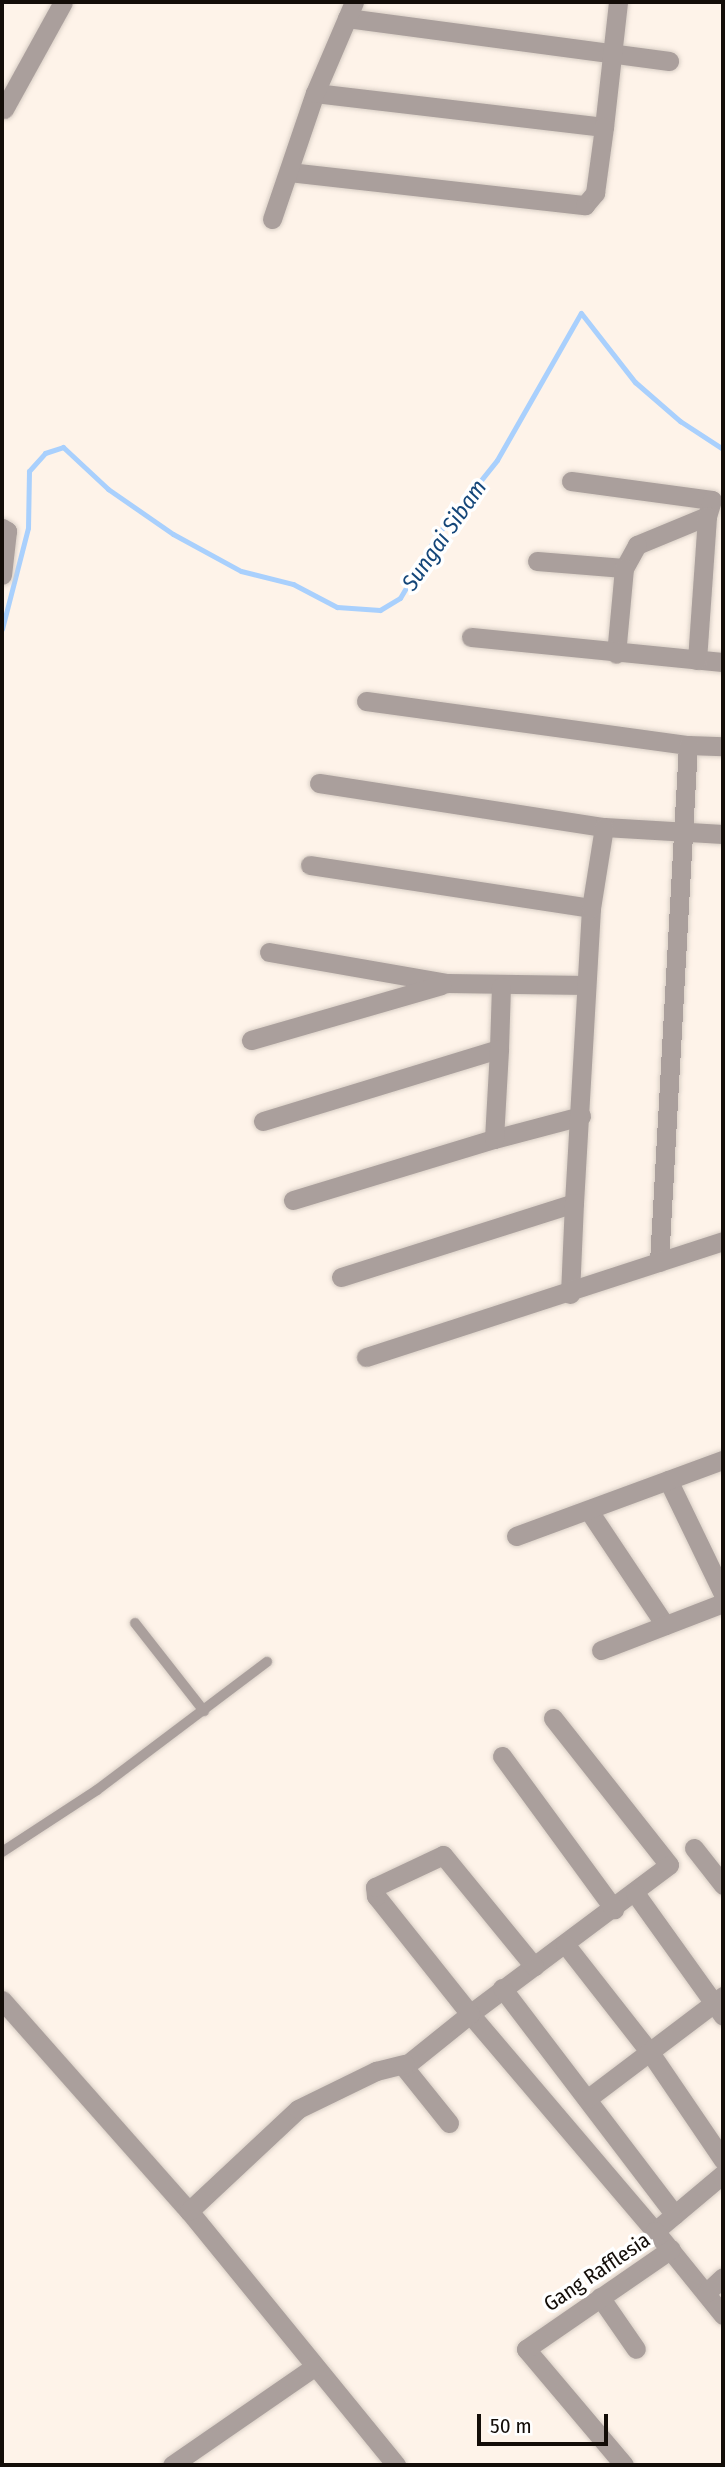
<!DOCTYPE html>
<html>
<head>
<meta charset="utf-8">
<style>
  body { margin:0 }
  #map { position:relative; width:725px; height:2467px; overflow:hidden; background:#fef3e9; font-family:"Fira Sans Condensed",sans-serif }
  div>[style] { position:absolute }
  .stream>* { height:5px; margin:-2.5px; padding:0 2.5px; transform-origin:2.5px; border-radius:2.5px; background:#a9d0fd }
  .roads { filter:drop-shadow(0 0 2px #d8cec5) drop-shadow(0 0 2px #d8cec5) }
  .service>* { height:10px; margin:-5px; padding:0 5px; transform-origin:5px; border-radius:5px; background:#aa9f9c }
  .minor>* { height:19px; margin:-9.5px; padding:0 9.5px; transform-origin:9.5px; border-radius:9.5px; background:#aa9f9c }
  span { translate:-50% -50%; white-space:nowrap; text-align:center; line-height:1.15; -webkit-text-stroke:7px #fff; paint-order:stroke }
  .street-label { font-size:21px; color:#130d08 }
  .water-label { font-size:23px; color:#144679; font-style:italic }
  .frame { position:absolute; inset:0; border:4px solid #130d08; pointer-events:none }
  .scale { position:absolute; left:477px; top:2414px; width:131px; height:32px; box-sizing:border-box; border:4px solid #130d08; border-top:0; padding-left:9px; font-size:21px; line-height:24px; white-space:nowrap; color:#130d08; -webkit-text-stroke:5px #fff; paint-order:stroke }
</style>
</head>
<body>
<div id="map">
  <div class="stream">
    <div style="left:2px;top:629px;width:104px;rotate:-75.6deg"></div>
    <div style="left:28px;top:528px;width:57px;rotate:-89deg"></div>
    <div style="left:29px;top:471px;width:24px;rotate:-48deg"></div>
    <div style="left:45px;top:453px;width:19px;rotate:-18deg"></div>
    <div style="left:63px;top:447px;width:62px;rotate:43deg"></div>
    <div style="left:108px;top:489px;width:79px;rotate:34.7deg"></div>
    <div style="left:173px;top:534px;width:77px;rotate:28.6deg"></div>
    <div style="left:241px;top:571px;width:54px;rotate:14deg"></div>
    <div style="left:293px;top:584px;width:50px;rotate:27.6deg"></div>
    <div style="left:337px;top:607px;width:43px;rotate:4deg"></div>
    <div style="left:380px;top:610px;width:23px;rotate:-31deg"></div>
    <div style="left:400px;top:598px;width:73px;rotate:-59.6deg"></div>
    <div style="left:437px;top:535px;width:96px;rotate:-51.3deg"></div>
    <div style="left:497px;top:460px;width:169px;rotate:-60.3deg"></div>
    <div style="left:581px;top:313px;width:88px;rotate:52deg"></div>
    <div style="left:635px;top:382px;width:60px;rotate:40.9deg"></div>
    <div style="left:680px;top:421px;width:51px;rotate:33.1deg"></div>
  </div>
  <div class="roads">
    <div class="service">
      <div style="left:135px;top:1623px;width:112px;rotate:51.9deg"></div>
      <div style="left:2px;top:1852px;width:113px;rotate:-33.1deg"></div>
      <div style="left:97px;top:1790px;width:213px;rotate:-37deg"></div>
    </div>
    <div class="minor">
      <div style="left:347px;top:18px;width:325px;rotate:7.6deg"></div>
      <div style="left:315px;top:93px;width:291px;rotate:6.7deg"></div>
      <div style="left:604px;top:127px;width:126px;rotate:-83.6deg"></div>
      <div style="left:4px;top:109px;width:122px;rotate:-61.1deg"></div>
      <div style="left:289px;top:172px;width:298px;rotate:6.4deg"></div>
      <div style="left:585px;top:205px;width:16px;rotate:-50deg"></div>
      <div style="left:595px;top:193px;width:67px;rotate:-82.2deg"></div>
      <div style="left:272px;top:219px;width:133px;rotate:-71.2deg"></div>
      <div style="left:315px;top:93px;width:99px;rotate:-66.8deg"></div>
      <div style="left:571px;top:481px;width:142px;rotate:7.7deg"></div>
      <div style="left:712px;top:500px;width:17px;rotate:107deg"></div>
      <div style="left:707px;top:516px;width:76px;rotate:157.5deg"></div>
      <div style="left:637px;top:545px;width:26px;rotate:119deg"></div>
      <div style="left:2px;top:528px;width:6px;rotate:31deg"></div>
      <div style="left:7px;top:531px;width:44px;rotate:96.5deg"></div>
      <div style="left:537px;top:561px;width:87px;rotate:4.6deg"></div>
      <div style="left:624px;top:568px;width:86px;rotate:95.3deg"></div>
      <div style="left:471px;top:637px;width:253px;rotate:5.7deg"></div>
      <div style="left:697px;top:660px;width:144px;rotate:-86deg"></div>
      <div style="left:366px;top:701px;width:325px;rotate:7.8deg"></div>
      <div style="left:688px;top:745px;width:35px;rotate:2deg"></div>
      <div style="left:319px;top:783px;width:288px;rotate:8.8deg"></div>
      <div style="left:604px;top:827px;width:119px;rotate:3.4deg"></div>
      <div style="left:310px;top:865px;width:284px;rotate:8.7deg"></div>
      <div style="left:269px;top:952px;width:181px;rotate:9.9deg"></div>
      <div style="left:447px;top:983px;width:139px;rotate:0.8deg"></div>
      <div style="left:251px;top:1040px;width:198px;rotate:-16.1deg"></div>
      <div style="left:263px;top:1121px;width:247px;rotate:-17deg"></div>
      <div style="left:499px;top:1049px;width:62px;rotate:-88.2deg"></div>
      <div style="left:494px;top:1139px;width:90px;rotate:-14.8deg"></div>
      <div style="left:293px;top:1200px;width:210px;rotate:-16.9deg"></div>
      <div style="left:494px;top:1139px;width:90px;rotate:-86.8deg"></div>
      <div style="left:659px;top:1262px;width:518px;rotate:-86.79deg"></div>
      <div style="left:341px;top:1277px;width:244px;rotate:-17.6deg"></div>
      <div style="left:574px;top:1203px;width:295px;rotate:-86.7deg"></div>
      <div style="left:591px;top:908px;width:82px;rotate:-80.9deg"></div>
      <div style="left:570px;top:1294px;width:91px;rotate:-87.5deg"></div>
      <div style="left:366px;top:1357px;width:375px;rotate:-18deg"></div>
      <div style="left:668px;top:1480px;width:127px;rotate:64.2deg"></div>
      <div style="left:589px;top:1511px;width:137px;rotate:56.3deg"></div>
      <div style="left:516px;top:1536px;width:221px;rotate:-20.2deg"></div>
      <div style="left:601px;top:1650px;width:131px;rotate:-21.1deg"></div>
      <div style="left:553px;top:1718px;width:187px;rotate:51.7deg"></div>
      <div style="left:669px;top:1865px;width:249px;rotate:143.2deg"></div>
      <div style="left:470px;top:2014px;width:285px;rotate:49.6deg"></div>
      <div style="left:502px;top:1756px;width:190px;rotate:53.8deg"></div>
      <div style="left:694px;top:1848px;width:47px;rotate:51.9deg"></div>
      <div style="left:635px;top:1893px;width:151px;rotate:54.4deg"></div>
      <div style="left:565px;top:1944px;width:136px;rotate:51.9deg"></div>
      <div style="left:649px;top:2051px;width:132px;rotate:55.8deg"></div>
      <div style="left:502px;top:1988px;width:285px;rotate:52.7deg"></div>
      <div style="left:2px;top:2000px;width:282px;rotate:48.5deg"></div>
      <div style="left:189px;top:2211px;width:328px;rotate:50.8deg"></div>
      <div style="left:587px;top:2099px;width:171px;rotate:-37.1deg"></div>
      <div style="left:449px;top:2123px;width:72px;rotate:-128.8deg"></div>
      <div style="left:404px;top:2067px;width:85px;rotate:-38.8deg"></div>
      <div style="left:470px;top:2014px;width:151px;rotate:-128.5deg"></div>
      <div style="left:376px;top:1896px;width:9px;rotate:-96deg"></div>
      <div style="left:375px;top:1887px;width:75px;rotate:-25.2deg"></div>
      <div style="left:443px;top:1855px;width:144px;rotate:50.7deg"></div>
      <div style="left:723px;top:2174px;width:89px;rotate:140deg"></div>
      <div style="left:655px;top:2231px;width:108px;rotate:51deg"></div>
      <div style="left:189px;top:2211px;width:149px;rotate:-43.1deg"></div>
      <div style="left:298px;top:2109px;width:87px;rotate:-26deg"></div>
      <div style="left:376px;top:2071px;width:30px;rotate:-14deg"></div>
      <div style="left:706px;top:2293px;width:23px;rotate:-43deg"></div>
      <div style="left:600px;top:2297px;width:63px;rotate:55.3deg"></div>
      <div style="left:172px;top:2465px;width:173px;rotate:-34.6deg"></div>
      <div style="left:624px;top:2465px;width:152px;rotate:-130.2deg"></div>
      <div style="left:526px;top:2349px;width:176px;rotate:-34.6deg"></div>
    </div>
  </div>
  <div class="street-label">
    <span style="left:597px;top:2272px;rotate:-34deg">Gang Rafflesia</span>
  </div>
  <div class="water-label">
    <span style="left:444px;top:535px;rotate:-55deg">Sungai Sibam</span>
  </div>
  <div class="frame"></div>
  <div class="scale">50 m</div>
</div>
</body>
</html>
